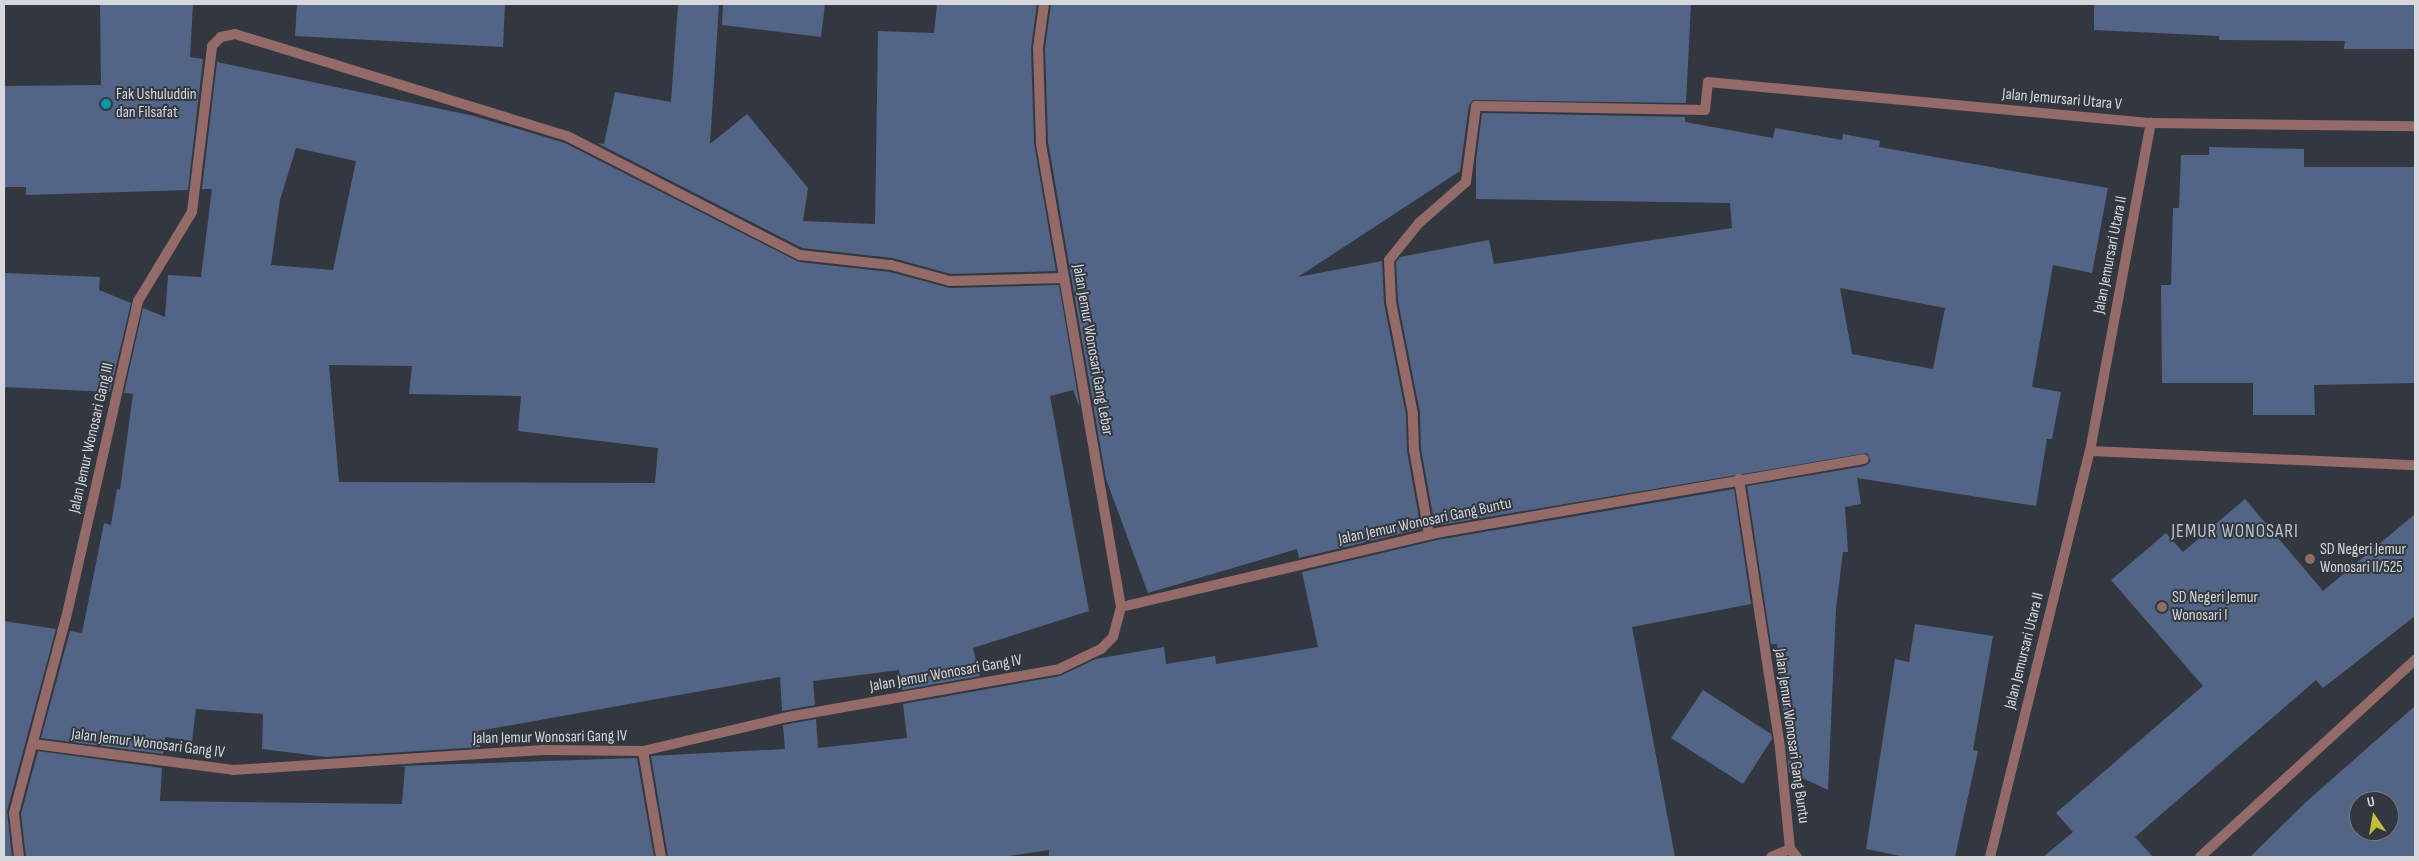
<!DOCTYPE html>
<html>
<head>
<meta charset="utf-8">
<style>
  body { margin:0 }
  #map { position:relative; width:2419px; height:861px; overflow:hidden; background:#33373f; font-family:"Sofia Sans Condensed",sans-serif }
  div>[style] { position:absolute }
  .building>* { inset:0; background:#536587 }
  .street>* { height:10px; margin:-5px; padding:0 5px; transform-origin:5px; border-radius:5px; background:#946b68 }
  .dots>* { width:14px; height:14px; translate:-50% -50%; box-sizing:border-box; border:2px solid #33373f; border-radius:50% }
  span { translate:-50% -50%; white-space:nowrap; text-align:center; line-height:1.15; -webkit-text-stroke:4px #33373f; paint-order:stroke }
  .poi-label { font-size:16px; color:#d6d8dd }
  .left { translate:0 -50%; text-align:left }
  .street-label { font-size:16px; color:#d6d8dd }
  .quarter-label { font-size:19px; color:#bbc1ca; letter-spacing:1px }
  .frame { position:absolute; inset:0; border:5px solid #d6d8dd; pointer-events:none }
  .north { position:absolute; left:2349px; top:791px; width:50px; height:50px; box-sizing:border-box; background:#33373f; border:1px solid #74777e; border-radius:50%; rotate:348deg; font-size:14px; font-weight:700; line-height:20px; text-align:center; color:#d6d8dd }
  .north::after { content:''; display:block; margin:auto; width:18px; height:22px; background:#c6bc3c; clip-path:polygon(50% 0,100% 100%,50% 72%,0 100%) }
</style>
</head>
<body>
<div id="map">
  <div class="building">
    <div style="clip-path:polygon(100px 4px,193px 4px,190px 57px,203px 59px,188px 190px,26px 195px,26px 187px,4px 187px,4px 86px,101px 85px)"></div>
    <div style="clip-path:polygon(297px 4px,505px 4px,503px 47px,295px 36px)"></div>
    <div style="clip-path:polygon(678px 4px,719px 4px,710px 144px,747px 114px,808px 188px,803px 221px,875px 224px,878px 31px,934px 33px,937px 4px,1037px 4px,1031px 48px,1034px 143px,1056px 271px,951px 274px,892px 258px,802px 248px,597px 143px,604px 144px,615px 92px,671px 102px)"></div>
    <div style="clip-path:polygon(723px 4px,825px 4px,821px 37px,722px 25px)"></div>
    <div style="clip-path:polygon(1051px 4px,1691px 4px,1686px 103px,1473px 100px,1469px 105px,1460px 171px,1298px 277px,1382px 261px,1384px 303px,1406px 415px,1407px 451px,1421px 529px,1299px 558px,1297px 549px,1148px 593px,1106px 479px,1048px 142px,1045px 48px)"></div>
    <div style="clip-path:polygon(2094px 4px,2415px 4px,2415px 49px,2344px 49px,2345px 41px,2219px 40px,2219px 36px,2094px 30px)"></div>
    <div style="clip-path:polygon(evenodd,217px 62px,474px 116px,565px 143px,799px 262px,890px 272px,950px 288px,1059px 285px,1080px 408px,1073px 390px,1050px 396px,1089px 611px,973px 648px,980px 676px,902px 690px,899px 670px,813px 681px,815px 705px,782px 711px,780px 677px,478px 731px,480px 747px,326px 757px,262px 749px,263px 714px,196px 709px,192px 741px,165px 737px,163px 754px,41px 738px,70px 631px,82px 633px,104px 523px,111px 525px,117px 489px,120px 490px,133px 394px,124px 393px,143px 308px,165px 317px,168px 275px,201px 277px,212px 189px,202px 189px,217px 62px,296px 148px,356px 161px,333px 270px,271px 265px,280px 200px,296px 148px,217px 62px,329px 365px,412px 366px,409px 394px,521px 396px,518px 431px,658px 448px,655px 483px,339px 482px,329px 365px)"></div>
    <div style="clip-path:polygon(evenodd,1482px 113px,1685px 117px,1685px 122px,1773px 138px,1775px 128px,1842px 140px,1843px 134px,1880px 141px,1879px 147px,2108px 188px,2092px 273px,2053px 265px,2032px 387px,2061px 392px,2052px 439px,2047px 439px,2036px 506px,1857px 478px,1861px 504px,1845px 507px,1848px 552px,1843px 552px,1836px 608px,1828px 790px,1789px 772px,1777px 644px,1771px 644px,1747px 486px,1865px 466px,1871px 461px,1867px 453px,1435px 526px,1421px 449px,1420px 413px,1398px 301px,1396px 262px,1400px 257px,1489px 240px,1494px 264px,1732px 228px,1730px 203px,1476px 199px,1476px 161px,1482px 113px,1840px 288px,1945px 308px,1933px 369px,1852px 354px,1840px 288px)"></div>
    <div style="clip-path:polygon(2209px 147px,2304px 149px,2304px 167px,2415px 167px,2415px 383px,2314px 385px,2315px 415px,2253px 415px,2253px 383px,2162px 383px,2161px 285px,2171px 285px,2173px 208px,2179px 208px,2181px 155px,2209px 155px)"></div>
    <div style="clip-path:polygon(4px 273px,100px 277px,99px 290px,131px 303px,110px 392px,4px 387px)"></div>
    <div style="clip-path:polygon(1734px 489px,1751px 604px,1632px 627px,1675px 857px,1049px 857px,1049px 850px,1002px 857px,668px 857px,651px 756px,785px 749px,783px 725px,816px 719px,818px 748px,907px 738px,903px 704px,1060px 676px,1096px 659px,1164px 647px,1166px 664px,1215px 656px,1216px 664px,1318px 647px,1302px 572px,1437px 540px)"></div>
    <div style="clip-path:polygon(2245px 499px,2323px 591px,2415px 514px,2415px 616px,2323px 688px,2316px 680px,2135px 837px,2153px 857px,2043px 857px,2073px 832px,2056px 813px,2203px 686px,2111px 580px,2166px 533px,2183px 552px)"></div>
    <div style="clip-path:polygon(4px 621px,56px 629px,7px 811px,12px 857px,4px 857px)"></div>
    <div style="clip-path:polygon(1915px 624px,1993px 636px,1973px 750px,1978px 751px,1955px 857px,1906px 857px,1866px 849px,1895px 659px,1909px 662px)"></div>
    <div style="clip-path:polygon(1703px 690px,1771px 734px,1772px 739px,1743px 784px,1671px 738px)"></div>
    <div style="clip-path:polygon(evenodd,2415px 706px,2415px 857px,2250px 857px,2306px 802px,2415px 706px,2359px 801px,2389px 801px,2389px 831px,2359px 831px,2359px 801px)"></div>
    <div style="clip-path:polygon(38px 751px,162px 768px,160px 801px,402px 804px,405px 767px,400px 766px,637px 758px,654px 857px,26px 857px,21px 814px)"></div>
  </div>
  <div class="street">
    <div style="left:2090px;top:451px;width:325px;rotate:2.5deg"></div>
    <div style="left:1739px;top:479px;width:272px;rotate:81.3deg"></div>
    <div style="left:1780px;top:748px;width:101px;rotate:84.3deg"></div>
    <div style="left:1429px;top:534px;width:85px;rotate:-100.1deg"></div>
    <div style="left:1414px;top:450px;width:36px;rotate:-92deg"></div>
    <div style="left:1413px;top:414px;width:114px;rotate:-101.1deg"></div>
    <div style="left:1391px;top:302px;width:42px;rotate:-92.7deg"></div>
    <div style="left:1389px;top:260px;width:48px;rotate:-51deg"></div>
    <div style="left:1419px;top:223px;width:62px;rotate:-41.1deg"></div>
    <div style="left:1466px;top:182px;width:77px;rotate:-82.5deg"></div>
    <div style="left:1476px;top:106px;width:229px;rotate:1deg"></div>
    <div style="left:1705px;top:110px;width:28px;rotate:-84deg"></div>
    <div style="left:1708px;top:82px;width:445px;rotate:5.3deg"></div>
    <div style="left:2151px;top:123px;width:264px;rotate:0.7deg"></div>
    <div style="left:1121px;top:607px;width:324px;rotate:-13.2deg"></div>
    <div style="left:1436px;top:533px;width:434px;rotate:-9.8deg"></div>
    <div style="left:34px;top:744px;width:201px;rotate:7.4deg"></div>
    <div style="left:233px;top:770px;width:311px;rotate:-3.7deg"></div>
    <div style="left:543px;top:750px;width:100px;rotate:0.6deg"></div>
    <div style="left:643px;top:751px;width:149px;rotate:-13.2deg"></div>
    <div style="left:788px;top:717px;width:275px;rotate:-10deg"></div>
    <div style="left:1059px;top:669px;width:47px;rotate:-25.5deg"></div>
    <div style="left:1101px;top:649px;width:17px;rotate:-45deg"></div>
    <div style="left:1113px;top:637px;width:31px;rotate:-75deg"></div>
    <div style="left:1121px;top:607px;width:471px;rotate:-99.8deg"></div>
    <div style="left:1041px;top:143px;width:95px;rotate:-91.8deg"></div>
    <div style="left:1038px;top:48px;width:44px;rotate:-82.2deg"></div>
    <div style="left:643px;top:751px;width:108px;rotate:80.4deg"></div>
    <div style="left:1790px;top:849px;width:11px;rotate:49deg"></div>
    <div style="left:19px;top:857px;width:44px;rotate:-96.5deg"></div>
    <div style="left:14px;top:813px;width:202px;rotate:-75.1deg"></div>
    <div style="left:66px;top:618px;width:325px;rotate:-77.2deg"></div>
    <div style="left:138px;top:301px;width:104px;rotate:-58.8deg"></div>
    <div style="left:192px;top:212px;width:167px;rotate:-83.1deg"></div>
    <div style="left:212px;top:46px;width:13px;rotate:-45deg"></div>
    <div style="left:221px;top:37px;width:14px;rotate:-12deg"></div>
    <div style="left:235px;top:34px;width:347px;rotate:17.1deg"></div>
    <div style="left:567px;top:136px;width:262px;rotate:27.1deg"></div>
    <div style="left:800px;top:255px;width:92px;rotate:6.3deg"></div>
    <div style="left:891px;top:265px;width:61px;rotate:15.2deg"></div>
    <div style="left:950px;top:281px;width:114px;rotate:-1.5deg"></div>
    <div style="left:1771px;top:857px;width:21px;rotate:-23deg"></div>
    <div style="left:1990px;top:857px;width:418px;rotate:-76.2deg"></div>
    <div style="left:2090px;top:451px;width:334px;rotate:-79.5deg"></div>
    <div style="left:2200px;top:857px;width:292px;rotate:-42.5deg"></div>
  </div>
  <div class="dots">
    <div style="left:106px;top:104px;background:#0f9aa8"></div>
    <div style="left:2310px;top:559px;background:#8d6e63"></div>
    <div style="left:2162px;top:607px;background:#8d6e63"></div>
  </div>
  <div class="poi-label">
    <span class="left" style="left:116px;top:104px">Fak Ushuluddin<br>dan Filsafat</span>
    <span class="left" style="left:2320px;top:559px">SD Negeri Jemur<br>Wonosari II/525</span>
    <span class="left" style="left:2172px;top:607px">SD Negeri Jemur<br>Wonosari I</span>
  </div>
  <div class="street-label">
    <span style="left:2062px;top:100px;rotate:5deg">Jalan Jemursari Utara V</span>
    <span style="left:2111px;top:255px;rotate:-79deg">Jalan Jemursari Utara II</span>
    <span style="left:1092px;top:350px;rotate:80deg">Jalan Jemur Wonosari Gang Lebar</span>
    <span style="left:92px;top:438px;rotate:-77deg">Jalan Jemur Wonosari Gang III</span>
    <span style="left:1425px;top:522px;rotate:-12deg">Jalan Jemur Wonosari Gang Buntu</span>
    <span style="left:2025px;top:651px;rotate:-76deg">Jalan Jemursari Utara II</span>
    <span style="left:946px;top:674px;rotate:-10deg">Jalan Jemur Wonosari Gang IV</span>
    <span style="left:1791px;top:736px;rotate:82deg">Jalan Jemur Wonosari Gang Buntu</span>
    <span style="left:550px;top:738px;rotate:-1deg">Jalan Jemur Wonosari Gang IV</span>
    <span style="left:148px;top:744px;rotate:7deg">Jalan Jemur Wonosari Gang IV</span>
  </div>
  <div class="quarter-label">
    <span style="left:2235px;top:532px">JEMUR WONOSARI</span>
  </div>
  <div class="frame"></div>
  <div class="north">U</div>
</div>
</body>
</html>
